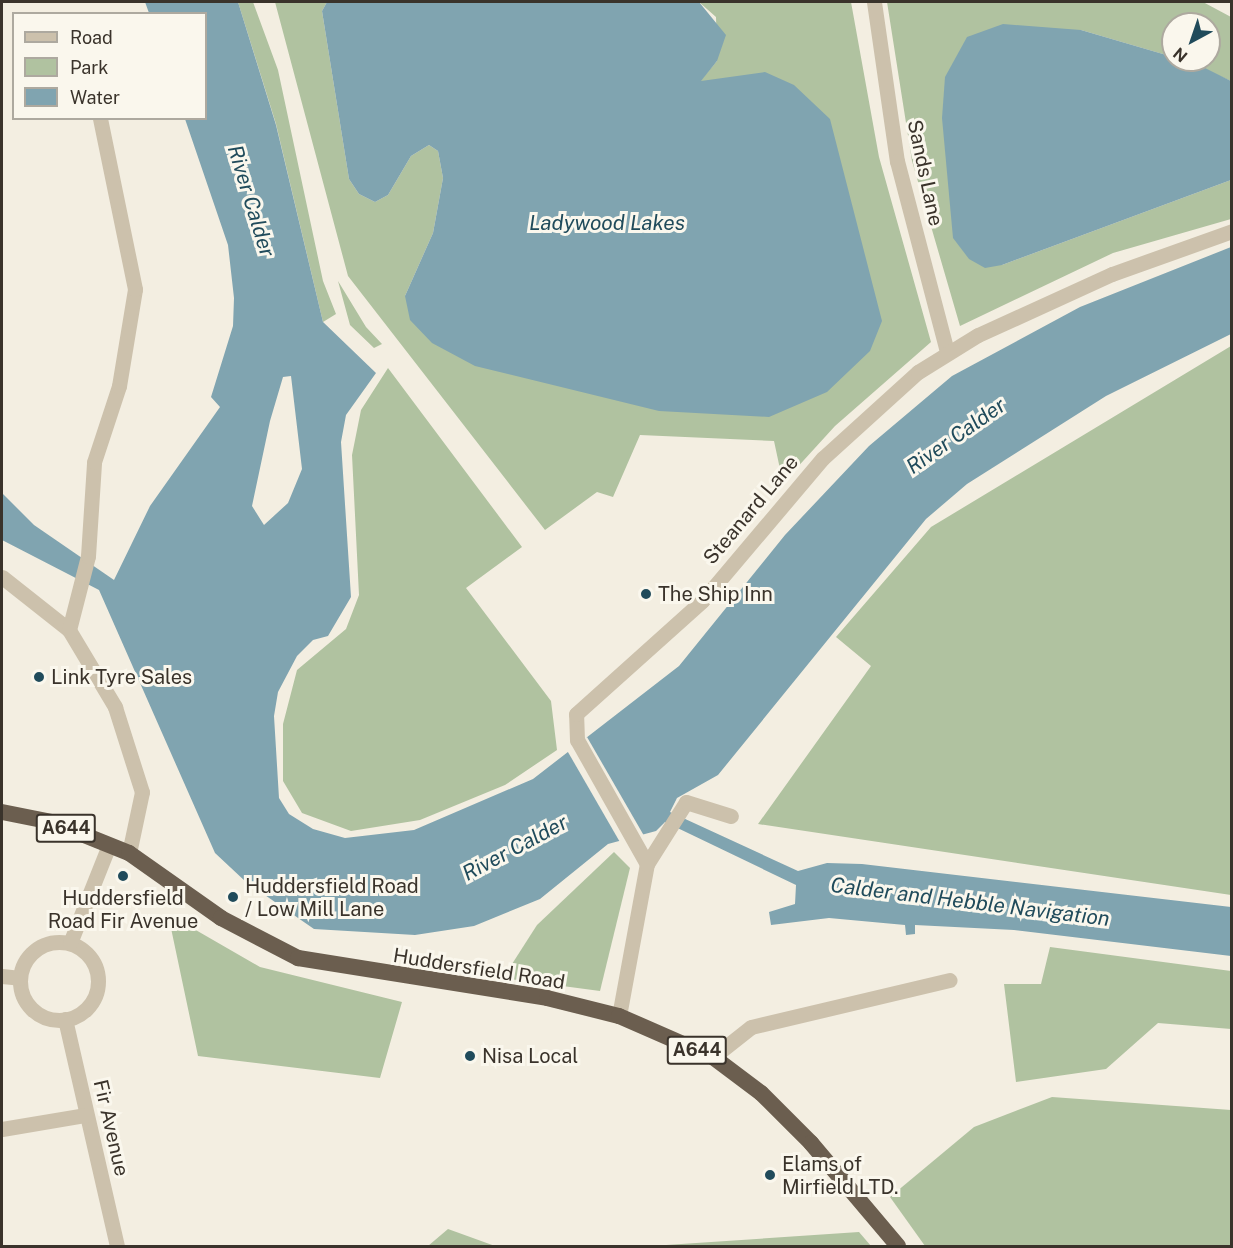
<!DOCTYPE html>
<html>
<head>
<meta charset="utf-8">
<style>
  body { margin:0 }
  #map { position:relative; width:1233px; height:1248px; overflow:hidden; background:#f3eee1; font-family:"Public Sans",sans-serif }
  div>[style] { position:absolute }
  .green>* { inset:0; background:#b0c2a0 }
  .water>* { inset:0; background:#80a4b0 }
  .pier>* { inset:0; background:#f3eee1; transform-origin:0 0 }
  .minor>* { height:15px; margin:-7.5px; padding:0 7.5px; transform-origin:7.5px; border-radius:7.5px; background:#ccc1ac }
  .minor>.ring { margin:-7.5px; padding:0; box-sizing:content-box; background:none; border:15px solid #ccc1ac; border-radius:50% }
  .tertiary>* { height:15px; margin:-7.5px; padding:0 7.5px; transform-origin:7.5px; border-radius:7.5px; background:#ccc1ac }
  .trunk>* { height:16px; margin:-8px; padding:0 8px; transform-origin:8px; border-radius:8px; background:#6b5e4f }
  .dots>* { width:16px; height:16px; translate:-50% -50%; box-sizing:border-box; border:3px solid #faf7ed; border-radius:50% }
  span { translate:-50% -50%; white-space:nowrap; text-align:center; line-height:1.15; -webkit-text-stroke:6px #faf7ed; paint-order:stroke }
  .shield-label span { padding:2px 4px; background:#faf7ed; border:2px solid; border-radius:4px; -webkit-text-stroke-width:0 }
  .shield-label { font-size:18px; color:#3a332b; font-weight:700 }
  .street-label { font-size:20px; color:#3a332b }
  .poi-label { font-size:20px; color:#3a332b }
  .left { translate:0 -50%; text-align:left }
  .water-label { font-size:21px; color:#204b5b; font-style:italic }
  .frame { position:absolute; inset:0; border:3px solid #3a332b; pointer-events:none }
  .legend { position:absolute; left:12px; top:12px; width:195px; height:108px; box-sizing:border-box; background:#faf7ed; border:2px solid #ada99f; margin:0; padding:8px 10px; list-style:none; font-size:18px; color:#3a332b }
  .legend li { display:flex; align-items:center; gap:12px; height:30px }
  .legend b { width:30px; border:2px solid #ada99f }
  .north { position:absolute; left:1161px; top:12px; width:60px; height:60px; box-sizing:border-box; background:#faf7ed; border:2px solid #ada99f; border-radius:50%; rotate:220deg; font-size:16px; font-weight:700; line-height:24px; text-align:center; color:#3a332b }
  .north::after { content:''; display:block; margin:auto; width:21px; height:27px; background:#204b5b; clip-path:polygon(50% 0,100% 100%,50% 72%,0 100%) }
</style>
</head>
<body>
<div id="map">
  <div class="green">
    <div style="clip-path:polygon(238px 2px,253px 2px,278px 70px,323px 281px,336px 314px,323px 322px,276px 124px)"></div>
    <div style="clip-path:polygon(275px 2px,327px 2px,322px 11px,349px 179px,359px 194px,375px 202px,388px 195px,411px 156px,429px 145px,438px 151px,443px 178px,433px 233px,405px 296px,700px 81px,717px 61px,716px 17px,699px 2px,851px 2px,879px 157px,931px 342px,835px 426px,783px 483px,774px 441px,640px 435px,613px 497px,597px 492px,545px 530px,348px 276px)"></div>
    <div style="clip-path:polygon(887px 2px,1203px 2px,1231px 17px,1231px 81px,1182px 60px,1209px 60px,1209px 24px,1173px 24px,1173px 57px,1081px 30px,1002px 265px,1231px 180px,1231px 219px,1113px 253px,960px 326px,912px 161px)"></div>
    <div style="clip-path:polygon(338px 281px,366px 327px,382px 344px,374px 348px,350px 325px)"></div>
    <div style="clip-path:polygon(1231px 346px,1231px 895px,758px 824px,871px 666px,836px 637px,931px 527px)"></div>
    <div style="clip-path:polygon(388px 368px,522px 547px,466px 588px,551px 701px,557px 750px,505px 785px,420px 820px,351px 831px,302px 813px,283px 781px,283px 724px,297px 670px,346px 629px,359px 595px,352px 455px,361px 410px)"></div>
    <div style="clip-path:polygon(614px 852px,630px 868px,600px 991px,503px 978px,537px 925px)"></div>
    <div style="clip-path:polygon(168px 914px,260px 967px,402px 1002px,380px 1078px,198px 1056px)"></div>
    <div style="clip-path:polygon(1050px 947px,1231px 971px,1231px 1029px,1158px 1023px,1106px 1069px,1016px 1082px,1004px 984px,1041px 984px)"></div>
    <div style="clip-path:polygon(1052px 1097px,1231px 1110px,1231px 1246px,925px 1246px,890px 1197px,974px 1127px)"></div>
    <div style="clip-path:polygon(448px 1229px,495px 1246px,428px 1246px)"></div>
    <div style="clip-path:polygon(859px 1232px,871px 1246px,651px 1246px)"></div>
  </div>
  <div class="water">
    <div style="clip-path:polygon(evenodd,145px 2px,238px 2px,276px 125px,323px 322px,376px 373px,346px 415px,341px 442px,351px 597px,328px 636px,313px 640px,297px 656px,278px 692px,274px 716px,279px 798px,289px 814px,313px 829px,345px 838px,414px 830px,533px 779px,679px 666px,785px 535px,869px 446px,952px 376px,1080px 307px,1231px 247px,1231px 334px,1106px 396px,967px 484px,926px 519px,718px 775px,677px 798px,670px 812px,798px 871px,827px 863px,862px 864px,1231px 907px,1231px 956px,1014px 930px,915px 925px,915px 934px,906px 935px,905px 925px,829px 918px,771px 925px,769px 912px,795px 904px,796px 885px,665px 822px,656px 831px,608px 844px,540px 899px,474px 926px,415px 935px,314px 929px,246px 882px,215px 853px,99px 590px,2px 540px,2px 493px,34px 525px,114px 580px,150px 506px,220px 407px,211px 397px,233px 326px,234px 298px,228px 245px,185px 119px,206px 118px,206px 14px,149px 13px,145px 2px,291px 376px,302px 469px,288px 503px,264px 525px,252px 506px,270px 421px,283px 377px,291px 376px)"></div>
    <div style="clip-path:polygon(327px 2px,699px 2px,726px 35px,717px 61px,701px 81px,765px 72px,794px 85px,830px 119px,882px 321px,870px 351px,827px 392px,769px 417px,659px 411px,475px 366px,432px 343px,410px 320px,405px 296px,433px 233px,443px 178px,438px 151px,429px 145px,411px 156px,388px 195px,375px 202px,359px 194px,349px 179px,322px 11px)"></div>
    <div style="clip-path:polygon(1003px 24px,1081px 30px,1197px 64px,1231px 81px,1231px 180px,1002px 265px,985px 268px,969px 259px,953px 238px,942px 118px,945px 77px,967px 37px)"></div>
  </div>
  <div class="pier">
    <div style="left:587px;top:737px;width:116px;height:24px;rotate:60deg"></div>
  </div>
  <div class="minor">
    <div style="left:874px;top:2px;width:161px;rotate:81.8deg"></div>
    <div style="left:897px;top:161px;width:197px;rotate:75.3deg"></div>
    <div style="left:2px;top:577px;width:85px;rotate:38.3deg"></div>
    <div style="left:69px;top:630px;width:90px;rotate:59.1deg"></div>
    <div style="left:115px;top:707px;width:89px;rotate:72.4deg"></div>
    <div style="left:142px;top:792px;width:62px;rotate:102deg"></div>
    <div style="left:69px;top:630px;width:76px;rotate:-75.6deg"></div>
    <div style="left:88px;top:556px;width:94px;rotate:-86.3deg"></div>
    <div style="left:94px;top:462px;width:80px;rotate:-71.8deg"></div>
    <div style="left:119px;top:386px;width:98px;rotate:-80.6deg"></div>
    <div style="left:135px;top:289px;width:175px;rotate:-101.6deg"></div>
    <div style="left:647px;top:864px;width:73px;rotate:-57.8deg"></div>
    <div style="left:686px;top:802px;width:47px;rotate:17.3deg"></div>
    <div class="ring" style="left:20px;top:942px;width:63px;height:63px"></div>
    <div style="left:70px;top:943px;width:105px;rotate:-68.3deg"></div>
    <div style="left:2px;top:976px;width:18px;rotate:6deg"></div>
    <div style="left:65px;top:1019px;width:233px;rotate:77.1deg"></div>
    <div style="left:713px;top:1057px;width:48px;rotate:-38.3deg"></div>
    <div style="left:751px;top:1027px;width:204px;rotate:-13.3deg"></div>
    <div style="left:2px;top:1129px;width:85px;rotate:-9.5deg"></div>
  </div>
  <div class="tertiary">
    <div style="left:619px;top:1016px;width:155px;rotate:-79.6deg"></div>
    <div style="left:647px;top:864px;width:142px;rotate:-119.4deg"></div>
    <div style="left:577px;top:740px;width:26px;rotate:-92deg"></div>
    <div style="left:576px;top:714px;width:169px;rotate:-41.9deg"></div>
    <div style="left:702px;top:601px;width:187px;rotate:-49.8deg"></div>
    <div style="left:823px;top:458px;width:128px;rotate:-42.2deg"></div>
    <div style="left:918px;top:372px;width:70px;rotate:-31.7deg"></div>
    <div style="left:978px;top:335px;width:147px;rotate:-24.5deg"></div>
    <div style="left:1112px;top:274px;width:127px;rotate:-19.7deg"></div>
  </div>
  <div class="trunk">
    <div style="left:2px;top:812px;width:51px;rotate:11.3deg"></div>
    <div style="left:52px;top:822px;width:83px;rotate:21.9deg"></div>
    <div style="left:129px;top:853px;width:113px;rotate:35.2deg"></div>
    <div style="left:221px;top:918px;width:87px;rotate:27.5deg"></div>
    <div style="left:298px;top:958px;width:252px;rotate:9.1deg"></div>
    <div style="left:547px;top:998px;width:74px;rotate:14deg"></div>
    <div style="left:619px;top:1016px;width:103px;rotate:23.6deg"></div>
    <div style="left:713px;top:1057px;width:60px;rotate:36.9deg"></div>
    <div style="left:761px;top:1093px;width:71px;rotate:45deg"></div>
    <div style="left:811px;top:1143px;width:135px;rotate:49.8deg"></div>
  </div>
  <div class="dots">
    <div style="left:646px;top:594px;background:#204b5b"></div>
    <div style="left:39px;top:677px;background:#204b5b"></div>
    <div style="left:123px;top:876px;background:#204b5b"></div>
    <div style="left:233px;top:897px;background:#204b5b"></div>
    <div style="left:470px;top:1056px;background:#204b5b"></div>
    <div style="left:770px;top:1175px;background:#204b5b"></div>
  </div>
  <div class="shield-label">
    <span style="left:66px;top:828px">A644</span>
    <span style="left:697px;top:1050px">A644</span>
  </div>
  <div class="street-label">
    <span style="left:925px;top:173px;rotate:78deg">Sands Lane</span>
    <span style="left:751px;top:510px;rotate:-50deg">Steanard Lane</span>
    <span style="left:479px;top:969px;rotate:9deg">Huddersfield Road</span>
    <span style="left:111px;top:1128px;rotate:77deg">Fir Avenue</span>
  </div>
  <div class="poi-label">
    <span class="left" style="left:658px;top:594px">The Ship Inn</span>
    <span class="left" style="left:51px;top:677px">Link Tyre Sales</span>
    <span class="left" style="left:245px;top:898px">Huddersfield Road<br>/ Low Mill Lane</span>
    <span style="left:123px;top:910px">Huddersfield<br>Road Fir Avenue</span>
    <span class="left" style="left:482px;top:1056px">Nisa Local</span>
    <span class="left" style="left:782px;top:1176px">Elams of<br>Mirfield LTD.</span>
  </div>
  <div class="water-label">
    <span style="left:251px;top:201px;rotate:73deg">River Calder</span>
    <span style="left:607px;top:223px">Ladywood Lakes</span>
    <span style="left:956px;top:436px;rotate:-35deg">River Calder</span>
    <span style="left:515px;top:848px;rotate:-28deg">River Calder</span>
    <span style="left:970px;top:902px;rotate:7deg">Calder and Hebble Navigation</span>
  </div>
  <div class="frame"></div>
  <ul class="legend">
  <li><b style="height:8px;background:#ccc1ac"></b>Road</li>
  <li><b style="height:16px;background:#b0c2a0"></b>Park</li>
  <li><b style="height:16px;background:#80a4b0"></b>Water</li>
  </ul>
  <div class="north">N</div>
</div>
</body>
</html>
